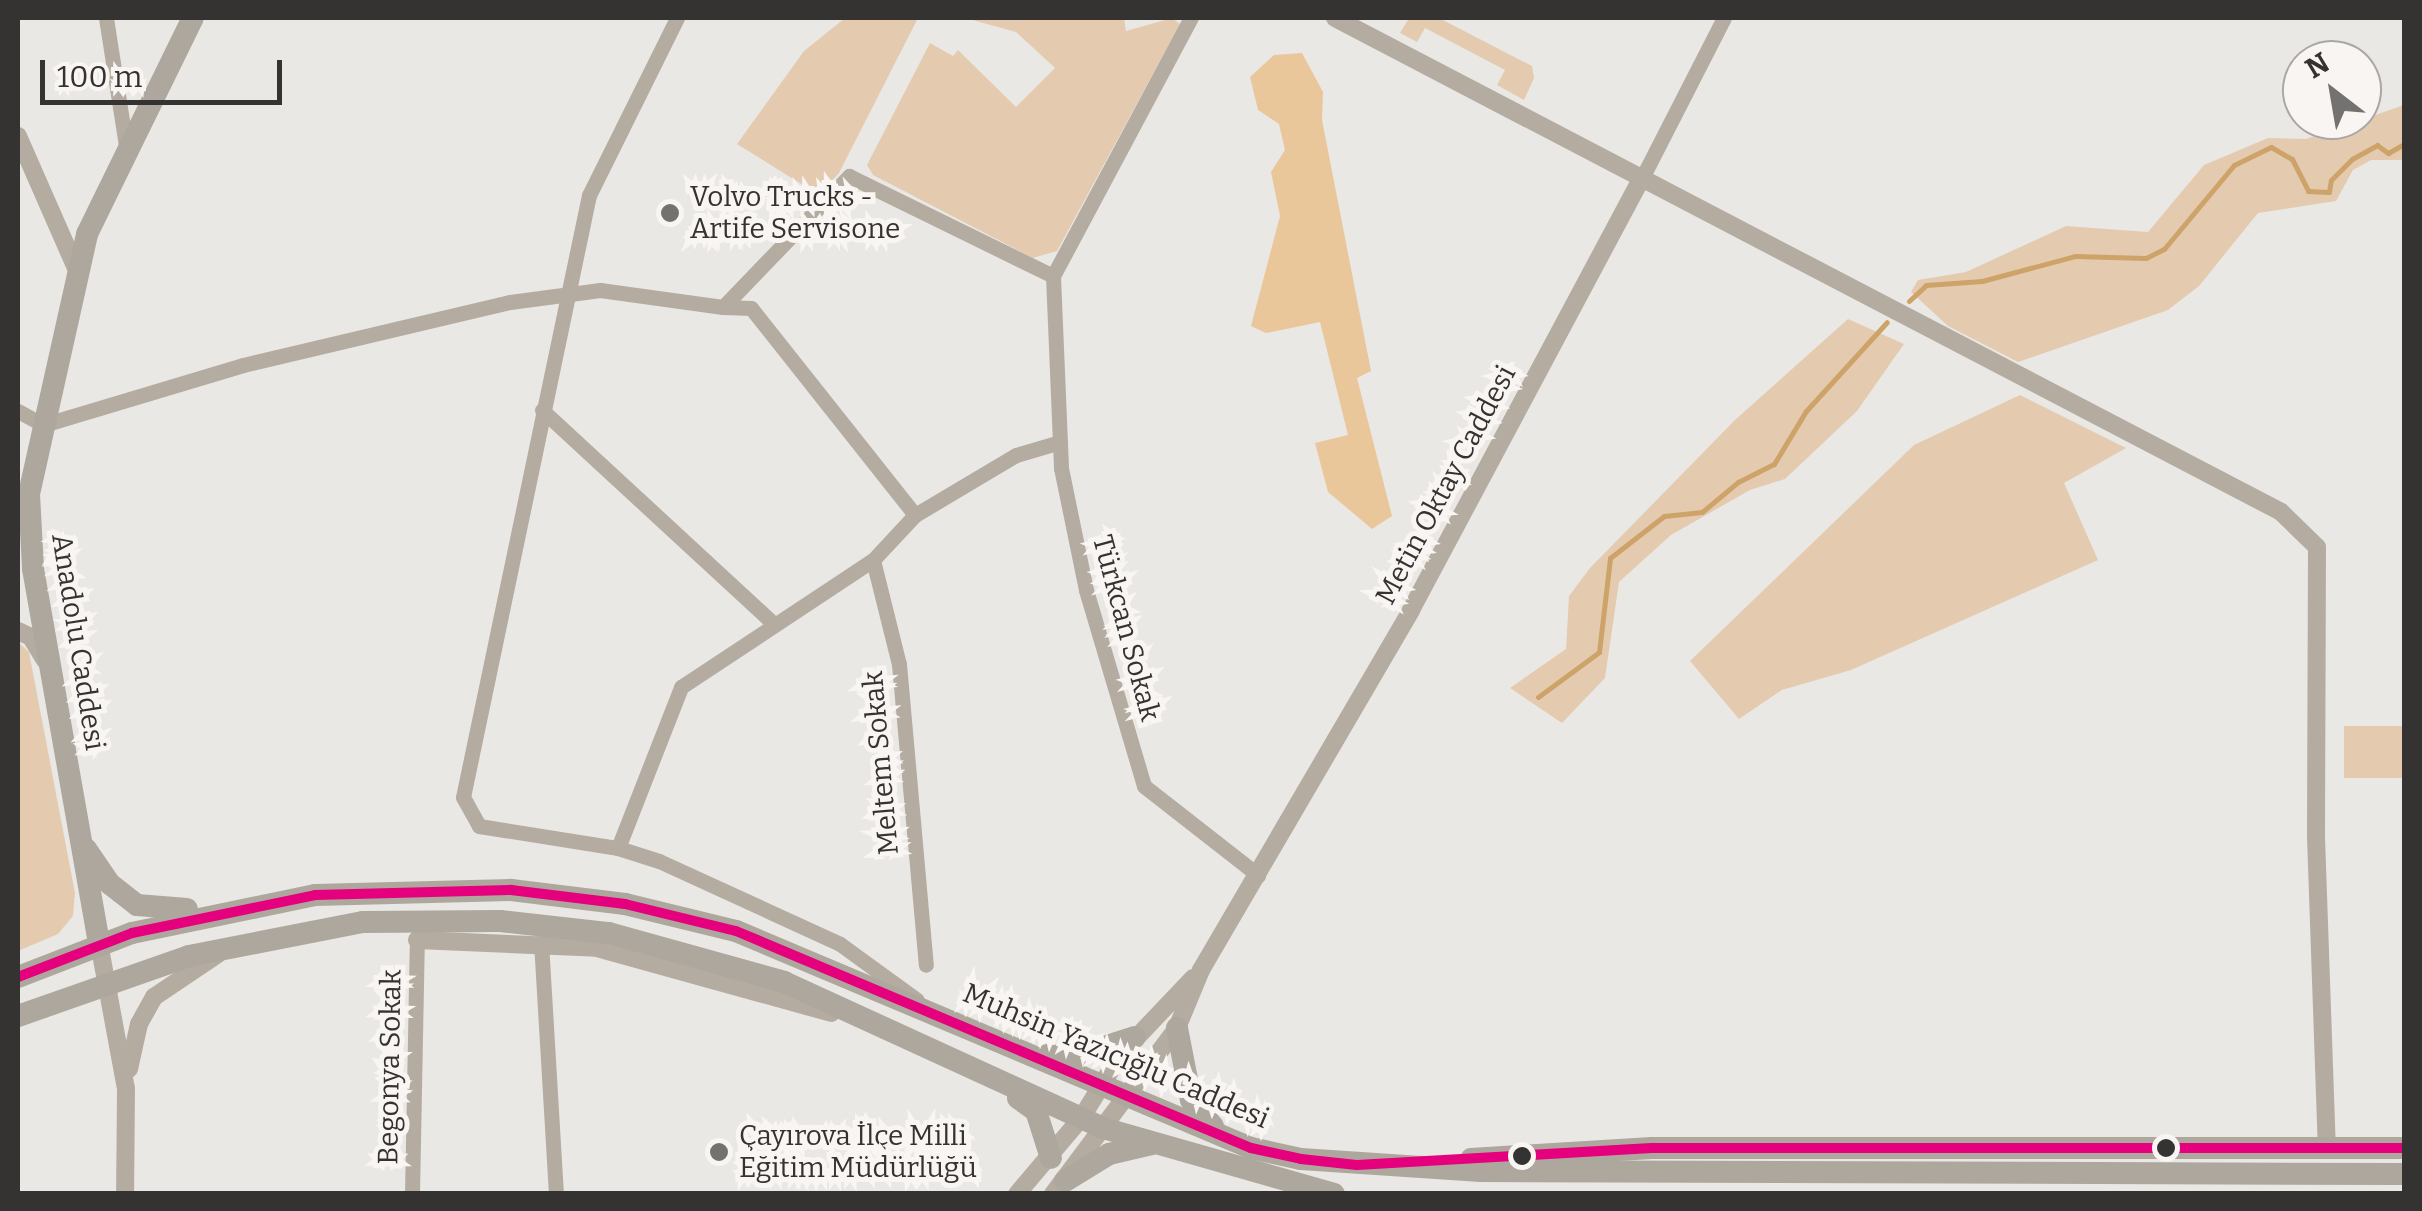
<!DOCTYPE html>
<html>
<head>
<meta charset="utf-8">
<style>
  body { margin:0 }
  #map { position:relative; width:2422px; height:1211px; overflow:hidden; background:#eae8e5; font-family:Bitter,serif }
  div>[style] { position:absolute }
  .green>* { inset:0; background:#e4cbb0; transform-origin:0 0 }
  .forest>* { inset:0; background:#eac69b }
  .stream>* { height:5px; margin:-2.5px; padding:0 2.5px; transform-origin:2.5px; border-radius:2.5px; background:#cea36a }
  .minor>* { height:15px; margin:-7.5px; padding:0 7.5px; transform-origin:7.5px; border-radius:7.5px; background:#b5aca1 }
  .tertiary>* { height:18px; margin:-9px; padding:0 9px; transform-origin:9px; border-radius:9px; background:#b5aca1 }
  .primary>* { height:22px; margin:-11px; padding:0 11px; transform-origin:11px; border-radius:11px; background:#aea79e }
  .bus-1>* { height:10px; margin:-5px; padding:0 5px; transform-origin:5px; border-radius:5px; background:#e5007d }
  .dots>* { width:28px; height:28px; translate:-50% -50%; box-sizing:border-box; border:5px solid #f8f5f2; border-radius:50% }
  span { translate:-50% -50%; white-space:nowrap; text-align:center; line-height:1.15; -webkit-text-stroke:10px #f8f5f2; paint-order:stroke }
  .poi-label { font-size:28px; color:#353332 }
  .left { translate:0 -50%; text-align:left }
  .street-label { font-size:28px; color:#353332 }
  .frame { position:absolute; inset:0; border:20px solid #353332; pointer-events:none }
  .north { position:absolute; left:2282px; top:40px; width:100px; height:100px; box-sizing:border-box; background:#f8f5f2; border:2px solid #aaa7a5; border-radius:50%; rotate:329deg; font-size:28px; font-weight:700; line-height:40px; text-align:center; color:#353332 }
  .north::after { content:''; display:block; margin:auto; width:35px; height:45px; background:#747271; clip-path:polygon(50% 0,100% 100%,50% 72%,0 100%) }
  .scale { position:absolute; left:40px; top:60px; width:242px; height:45px; box-sizing:border-box; border:5px solid #353332; border-top:0; padding-left:12px; font-size:30px; line-height:35px; white-space:nowrap; color:#353332; -webkit-text-stroke:8px #f8f5f2; paint-order:stroke }
</style>
</head>
<body>
<div id="map">
  <div class="green">
    <div style="clip-path:polygon(845px 18px,918px 18px,839px 173px,819px 195px,737px 144px,804px 51px)"></div>
    <div style="clip-path:polygon(965px 18px,1124px 18px,1126px 31px,1172px 18px,1180px 24px,1057px 251px,1033px 258px,873px 175px,867px 165px,930px 43px,953px 56px,958px 50px,1016px 107px,1055px 68px,1016px 32px)"></div>
    <div style="clip-path:polygon(1409px 18px,1439px 18px,1532px 66px,1534px 78px,1524px 100px,1497px 85px,1505px 70px,1425px 28px,1417px 42px,1400px 33px)"></div>
    <div style="clip-path:polygon(2404px 105px,2404px 160px,2371px 160px,2353px 170px,2336px 201px,2258px 213px,2199px 286px,2168px 310px,2018px 362px,1948px 326px,1911px 292px,1918px 280px,1966px 272px,2066px 226px,2148px 232px,2204px 165px,2268px 138px,2306px 139px)"></div>
    <div style="clip-path:polygon(1848px 319px,1904px 344px,1857px 411px,1785px 479px,1750px 490px,1671px 535px,1619px 582px,1605px 678px,1562px 723px,1510px 688px,1566px 649px,1569px 596px,1590px 568px,1735px 420px)"></div>
    <div style="clip-path:polygon(2020px 395px,2126px 448px,2064px 483px,2098px 560px,1851px 670px,1782px 690px,1739px 719px,1690px 661px,1914px 445px)"></div>
    <div style="clip-path:polygon(18px 642px,29px 652px,75px 893px,73px 916px,58px 934px,18px 951px)"></div>
    <div style="left:2344px;top:726px;width:60px;height:52px"></div>
  </div>
  <div class="forest">
    <div style="clip-path:polygon(1302px 53px,1323px 92px,1322px 120px,1371px 371px,1357px 378px,1392px 516px,1372px 529px,1328px 492px,1315px 443px,1348px 435px,1320px 322px,1266px 333px,1251px 326px,1280px 216px,1271px 172px,1285px 150px,1279px 124px,1258px 110px,1250px 77px,1274px 55px)"></div>
  </div>
  <div class="stream">
    <div style="left:1909px;top:301px;width:23px;rotate:-43deg"></div>
    <div style="left:1926px;top:285px;width:56px;rotate:-4.1deg"></div>
    <div style="left:1982px;top:281px;width:96px;rotate:-15deg"></div>
    <div style="left:2075px;top:256px;width:71px;rotate:1.6deg"></div>
    <div style="left:2146px;top:258px;width:20px;rotate:-27deg"></div>
    <div style="left:2164px;top:249px;width:109px;rotate:-50.2deg"></div>
    <div style="left:2234px;top:165px;width:41px;rotate:-25.9deg"></div>
    <div style="left:2271px;top:147px;width:24px;rotate:30deg"></div>
    <div style="left:2292px;top:159px;width:36px;rotate:63deg"></div>
    <div style="left:2308px;top:191px;width:21px;rotate:3deg"></div>
    <div style="left:2329px;top:192px;width:12px;rotate:-81deg"></div>
    <div style="left:2331px;top:180px;width:30px;rotate:-45deg"></div>
    <div style="left:2352px;top:159px;width:29px;rotate:-29deg"></div>
    <div style="left:2377px;top:145px;width:14px;rotate:36deg"></div>
    <div style="left:2388px;top:153px;width:18px;rotate:-29deg"></div>
    <div style="left:1538px;top:697px;width:76px;rotate:-36.4deg"></div>
    <div style="left:1599px;top:652px;width:95px;rotate:-83.3deg"></div>
    <div style="left:1610px;top:558px;width:68px;rotate:-37.9deg"></div>
    <div style="left:1664px;top:516px;width:38px;rotate:-6deg"></div>
    <div style="left:1702px;top:512px;width:47px;rotate:-39.8deg"></div>
    <div style="left:1738px;top:482px;width:40px;rotate:-26.6deg"></div>
    <div style="left:1774px;top:464px;width:62px;rotate:-58.9deg"></div>
    <div style="left:1806px;top:411px;width:120px;rotate:-47.7deg"></div>
  </div>
  <div class="minor">
    <div style="left:106px;top:18px;width:136px;rotate:81.1deg"></div>
    <div style="left:677px;top:18px;width:198px;rotate:116.4deg"></div>
    <div style="left:589px;top:195px;width:615px;rotate:101.82deg"></div>
    <div style="left:463px;top:797px;width:33px;rotate:61deg"></div>
    <div style="left:479px;top:826px;width:141px;rotate:9deg"></div>
    <div style="left:618px;top:848px;width:43px;rotate:17.6deg"></div>
    <div style="left:659px;top:861px;width:199px;rotate:24.6deg"></div>
    <div style="left:840px;top:944px;width:95px;rotate:36deg"></div>
    <div style="left:1642px;top:178px;width:180px;rotate:-62.9deg"></div>
    <div style="left:1053px;top:276px;width:293px;rotate:-61.9deg"></div>
    <div style="left:723px;top:307px;width:28px;rotate:2deg"></div>
    <div style="left:751px;top:308px;width:264px;rotate:51.6deg"></div>
    <div style="left:542px;top:410px;width:314px;rotate:42.7deg"></div>
    <div style="left:18px;top:411px;width:29px;rotate:29deg"></div>
    <div style="left:43px;top:425px;width:209px;rotate:-16.7deg"></div>
    <div style="left:243px;top:365px;width:274px;rotate:-13.3deg"></div>
    <div style="left:510px;top:302px;width:91px;rotate:-7.6deg"></div>
    <div style="left:600px;top:290px;width:124px;rotate:7.9deg"></div>
    <div style="left:723px;top:307px;width:182px;rotate:-46.1deg"></div>
    <div style="left:849px;top:176px;width:227px;rotate:26.1deg"></div>
    <div style="left:1053px;top:276px;width:192px;rotate:87.6deg"></div>
    <div style="left:1061px;top:468px;width:125px;rotate:78.4deg"></div>
    <div style="left:1086px;top:590px;width:204px;rotate:73.5deg"></div>
    <div style="left:1144px;top:786px;width:145px;rotate:38deg"></div>
    <div style="left:873px;top:560px;width:107px;rotate:76deg"></div>
    <div style="left:899px;top:664px;width:302px;rotate:84.9deg"></div>
    <div style="left:618px;top:848px;width:173px;rotate:-68.6deg"></div>
    <div style="left:681px;top:687px;width:230px;rotate:-33.5deg"></div>
    <div style="left:873px;top:560px;width:62px;rotate:-47deg"></div>
    <div style="left:915px;top:515px;width:117px;rotate:-30.7deg"></div>
    <div style="left:1016px;top:455px;width:46px;rotate:-16.5deg"></div>
    <div style="left:541px;top:942px;width:252px;rotate:86.6deg"></div>
    <div style="left:412px;top:1194px;width:254px;rotate:-88.9deg"></div>
  </div>
  <div class="tertiary">
    <div style="left:1335px;top:18px;width:1067px;rotate:27.57deg"></div>
    <div style="left:2281px;top:512px;width:50px;rotate:44.2deg"></div>
    <div style="left:2317px;top:547px;width:290px;rotate:90.2deg"></div>
    <div style="left:2316px;top:837px;width:312px;rotate:88deg"></div>
    <div style="left:18px;top:136px;width:144px;rotate:66.3deg"></div>
    <div style="left:18px;top:631px;width:14px;rotate:25deg"></div>
    <div style="left:31px;top:637px;width:27px;rotate:59deg"></div>
    <div style="left:417px;top:940px;width:180px;rotate:2.5deg"></div>
    <div style="left:597px;top:948px;width:243px;rotate:15.5deg"></div>
    <div style="left:99px;top:943px;width:148px;rotate:79.5deg"></div>
    <div style="left:126px;top:1089px;width:105px;rotate:90.5deg"></div>
    <div style="left:129px;top:1069px;width:46px;rotate:-77.5deg"></div>
    <div style="left:139px;top:1024px;width:31px;rotate:-61deg"></div>
    <div style="left:154px;top:997px;width:77px;rotate:-33.9deg"></div>
    <div style="left:1017px;top:1194px;width:101px;rotate:-49.8deg"></div>
    <div style="left:1082px;top:1117px;width:73px;rotate:-58.5deg"></div>
    <div style="left:1120px;top:1055px;width:106px;rotate:-46.5deg"></div>
    <div style="left:1053px;top:1194px;width:207px;rotate:-53.2deg"></div>
    <div style="left:1177px;top:1028px;width:63px;rotate:-67.5deg"></div>
    <div style="left:1201px;top:970px;width:417px;rotate:-59.7deg"></div>
    <div style="left:1411px;top:610px;width:490px;rotate:-61.9deg"></div>
  </div>
  <div class="primary">
    <div style="left:86px;top:849px;width:42px;rotate:55.6deg"></div>
    <div style="left:110px;top:884px;width:34px;rotate:38deg"></div>
    <div style="left:137px;top:905px;width:50px;rotate:4.6deg"></div>
    <div style="left:99px;top:943px;width:381px;rotate:-100deg"></div>
    <div style="left:33px;top:568px;width:74px;rotate:-93.1deg"></div>
    <div style="left:29px;top:494px;width:266px;rotate:-77.4deg"></div>
    <div style="left:87px;top:234px;width:241px;rotate:-63.9deg"></div>
    <div style="left:18px;top:977px;width:122px;rotate:-21.1deg"></div>
    <div style="left:132px;top:933px;width:187px;rotate:-11.7deg"></div>
    <div style="left:315px;top:895px;width:196px;rotate:-1.5deg"></div>
    <div style="left:511px;top:890px;width:115px;rotate:7deg"></div>
    <div style="left:625px;top:904px;width:114px;rotate:13.7deg"></div>
    <div style="left:736px;top:931px;width:559px;rotate:22.85deg"></div>
    <div style="left:1251px;top:1148px;width:51px;rotate:12.4deg"></div>
    <div style="left:1301px;top:1159px;width:180px;rotate:3.8deg"></div>
    <div style="left:1481px;top:1171px;width:923px;rotate:0.19deg"></div>
    <div style="left:18px;top:1016px;width:181px;rotate:-19.3deg"></div>
    <div style="left:189px;top:956px;width:177px;rotate:-11.1deg"></div>
    <div style="left:363px;top:922px;width:137px;rotate:-0.4deg"></div>
    <div style="left:500px;top:921px;width:110px;rotate:6.3deg"></div>
    <div style="left:609px;top:933px;width:182px;rotate:15.6deg"></div>
    <div style="left:784px;top:982px;width:351px;rotate:24.6deg"></div>
    <div style="left:1103px;top:1128px;width:240px;rotate:15.9deg"></div>
    <div style="left:1177px;top:1028px;width:73px;rotate:79deg"></div>
    <div style="left:1191px;top:1100px;width:34px;rotate:50deg"></div>
    <div style="left:1047px;top:1055px;width:26px;rotate:4deg"></div>
    <div style="left:1073px;top:1057px;width:65px;rotate:-17.9deg"></div>
    <div style="left:1018px;top:1098px;width:22px;rotate:36deg"></div>
    <div style="left:1036px;top:1111px;width:49px;rotate:72.3deg"></div>
    <div style="left:1471px;top:1159px;width:181px;rotate:-3.5deg"></div>
    <div style="left:1652px;top:1148px;width:752px"></div>
    <div style="left:1065px;top:1181px;width:52px;rotate:-31.5deg"></div>
    <div style="left:1109px;top:1154px;width:44px;rotate:-13.1deg"></div>
  </div>
  <div class="bus-1">
    <div style="left:18px;top:977px;width:122px;rotate:-21.1deg"></div>
    <div style="left:132px;top:933px;width:187px;rotate:-11.7deg"></div>
    <div style="left:315px;top:895px;width:196px;rotate:-1.5deg"></div>
    <div style="left:511px;top:890px;width:115px;rotate:7deg"></div>
    <div style="left:625px;top:904px;width:114px;rotate:13.7deg"></div>
    <div style="left:736px;top:931px;width:559px;rotate:22.85deg"></div>
    <div style="left:1251px;top:1148px;width:51px;rotate:12.4deg"></div>
    <div style="left:1301px;top:1159px;width:56px;rotate:6.1deg"></div>
    <div style="left:1357px;top:1165px;width:295px;rotate:-3.3deg"></div>
    <div style="left:1652px;top:1148px;width:752px"></div>
  </div>
  <div class="dots">
    <div style="left:670px;top:213px;background:#747271"></div>
    <div style="left:2166px;top:1148px;background:#353332"></div>
    <div style="left:719px;top:1152px;background:#747271"></div>
    <div style="left:1522px;top:1156px;background:#353332"></div>
  </div>
  <div class="poi-label">
    <span class="left" style="left:690px;top:213px">Volvo Trucks -<br>Artife Servisone</span>
    <span class="left" style="left:739px;top:1152px">Çayırova İlçe Milli<br>Eğitim Müdürlüğü</span>
  </div>
  <div class="street-label">
    <span style="left:1446px;top:485px;rotate:-62deg">Metin Oktay Caddesi</span>
    <span style="left:1126px;top:628px;rotate:75deg">Türkcan Sokak</span>
    <span style="left:78px;top:642px;rotate:81deg">Anadolu Caddesi</span>
    <span style="left:881px;top:763px;rotate:-95deg">Meltem Sokak</span>
    <span style="left:1116px;top:1056px;rotate:23deg">Muhsin Yazıcığlu Caddesi</span>
    <span style="left:390px;top:1067px;rotate:-89deg">Begonya Sokak</span>
  </div>
  <div class="frame"></div>
  <div class="north">N</div>
  <div class="scale">100 m</div>
</div>
</body>
</html>
